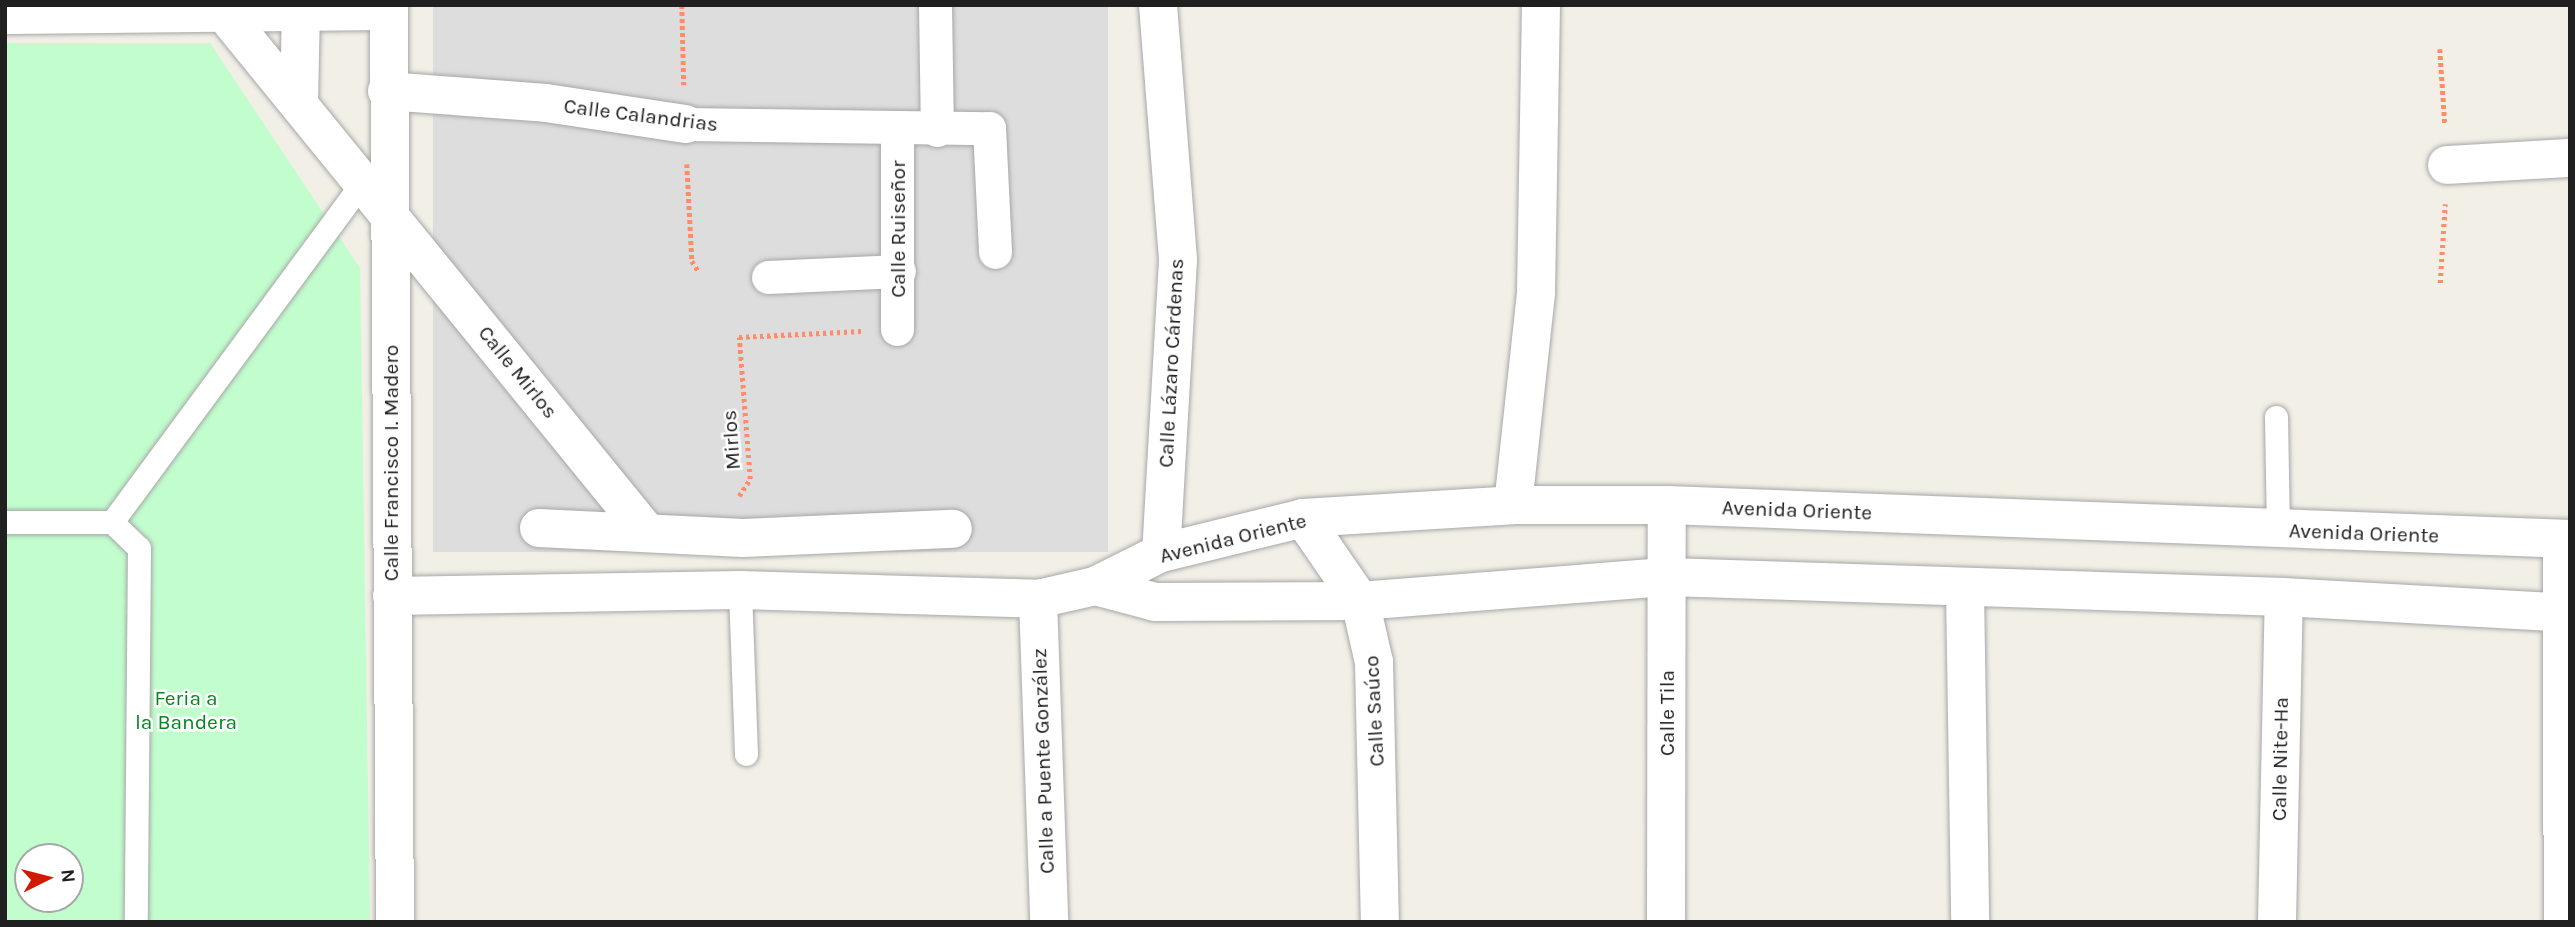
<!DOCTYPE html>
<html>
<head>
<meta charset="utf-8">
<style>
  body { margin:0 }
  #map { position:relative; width:2575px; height:927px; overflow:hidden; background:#f1efe6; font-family:Karla,sans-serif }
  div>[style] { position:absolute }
  .residential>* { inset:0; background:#dedddd; transform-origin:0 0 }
  .park>* { inset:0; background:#c1fdcd }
  .path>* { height:4.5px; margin-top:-2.25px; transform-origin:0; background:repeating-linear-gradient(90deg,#ff8c69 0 3.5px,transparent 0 7px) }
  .roads { filter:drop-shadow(0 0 2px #a7a7a7) drop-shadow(0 0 2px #a7a7a7) }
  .service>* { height:23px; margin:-11.5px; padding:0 11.5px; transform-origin:11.5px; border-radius:11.5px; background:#fff }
  .pedestrian>* { height:33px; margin:-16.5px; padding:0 16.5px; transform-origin:16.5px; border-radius:16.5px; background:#fff }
  .minor>* { height:38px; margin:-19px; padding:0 19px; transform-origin:19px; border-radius:19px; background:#fff }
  span { translate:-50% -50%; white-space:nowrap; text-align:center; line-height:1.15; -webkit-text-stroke:5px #fff; paint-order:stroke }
  .street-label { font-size:21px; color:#202020 }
  .park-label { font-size:21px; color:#048720 }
  .frame { position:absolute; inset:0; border:7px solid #202020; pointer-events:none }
  .north { position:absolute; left:14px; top:843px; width:70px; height:70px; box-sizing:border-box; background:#fff; border:2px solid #a6a6a6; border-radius:50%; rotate:84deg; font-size:19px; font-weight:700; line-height:28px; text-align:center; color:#202020 }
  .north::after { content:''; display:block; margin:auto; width:24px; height:32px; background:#d01b00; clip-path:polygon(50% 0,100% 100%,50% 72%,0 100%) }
</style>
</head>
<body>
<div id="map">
  <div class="residential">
    <div style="left:433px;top:5px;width:675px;height:547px"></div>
  </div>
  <div class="park">
    <div style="clip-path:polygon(evenodd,5px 43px,210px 43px,360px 268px,370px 922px,5px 922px,5px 43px,28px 857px,70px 857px,70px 899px,28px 899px,28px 857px)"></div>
  </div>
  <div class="path">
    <div style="left:682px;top:5px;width:80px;rotate:88.6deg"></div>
    <div style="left:2440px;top:49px;width:76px;rotate:86.2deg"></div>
    <div style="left:687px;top:164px;width:97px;rotate:87deg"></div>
    <div style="left:692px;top:261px;width:13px;rotate:58deg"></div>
    <div style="left:2440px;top:283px;width:79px;rotate:-86.4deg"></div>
    <div style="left:739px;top:496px;width:20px;rotate:-57deg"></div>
    <div style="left:750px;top:479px;width:142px;rotate:-94.4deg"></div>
    <div style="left:739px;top:337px;width:123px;rotate:-2.8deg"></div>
  </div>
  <div class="roads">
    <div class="service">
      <div style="left:2276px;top:417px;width:114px;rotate:89deg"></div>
      <div style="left:5px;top:522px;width:107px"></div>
      <div style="left:112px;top:522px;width:37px;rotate:44deg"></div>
      <div style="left:139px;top:548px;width:374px;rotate:90.5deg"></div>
      <div style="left:112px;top:522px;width:423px;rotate:-53.6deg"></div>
      <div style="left:740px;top:590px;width:164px;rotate:87.9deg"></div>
    </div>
    <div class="pedestrian">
      <div style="left:935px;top:5px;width:125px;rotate:89.1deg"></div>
      <div style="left:685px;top:124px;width:304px;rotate:0.8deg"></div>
      <div style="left:989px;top:128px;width:124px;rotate:87.2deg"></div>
      <div style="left:897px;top:129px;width:200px;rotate:90deg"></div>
      <div style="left:768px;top:277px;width:131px;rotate:-2.6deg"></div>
    </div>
    <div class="minor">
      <div style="left:389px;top:5px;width:917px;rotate:89.63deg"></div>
      <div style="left:1158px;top:5px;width:256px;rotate:85.5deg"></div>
      <div style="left:1178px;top:260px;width:293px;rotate:93.3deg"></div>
      <div style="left:225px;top:14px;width:665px;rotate:50.86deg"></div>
      <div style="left:5px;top:15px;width:384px;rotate:-0.6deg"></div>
      <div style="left:387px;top:91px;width:159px;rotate:4.3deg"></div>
      <div style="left:546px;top:103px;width:141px;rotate:8.6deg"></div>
      <div style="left:299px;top:103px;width:98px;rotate:-88.8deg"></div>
      <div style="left:2447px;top:165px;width:123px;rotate:-3.3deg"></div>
      <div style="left:1513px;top:505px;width:214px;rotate:-83.8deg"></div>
      <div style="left:1536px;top:292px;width:287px;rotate:-89deg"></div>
      <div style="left:1303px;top:518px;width:101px;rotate:55.5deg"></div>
      <div style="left:1360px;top:601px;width:63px;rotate:77.1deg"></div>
      <div style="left:1374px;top:662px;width:260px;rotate:88.7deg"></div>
      <div style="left:539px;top:528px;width:204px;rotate:2.8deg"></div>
      <div style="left:743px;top:538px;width:210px;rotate:-2.5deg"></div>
      <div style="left:2562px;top:539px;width:383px;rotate:89.9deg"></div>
      <div style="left:1095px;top:586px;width:62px;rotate:14.9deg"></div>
      <div style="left:1155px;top:602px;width:205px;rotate:-0.3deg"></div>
      <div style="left:1360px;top:601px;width:309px;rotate:-4.5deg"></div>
      <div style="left:1668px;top:577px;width:616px;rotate:1.86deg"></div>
      <div style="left:2284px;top:597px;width:286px;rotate:3.2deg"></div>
      <div style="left:1965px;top:590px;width:332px;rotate:89.1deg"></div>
      <div style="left:392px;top:596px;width:348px;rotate:-1deg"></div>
      <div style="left:740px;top:590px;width:298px;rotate:1.7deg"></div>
      <div style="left:1038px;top:599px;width:58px;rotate:-12.8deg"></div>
      <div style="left:1095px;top:586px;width:74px;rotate:-26.6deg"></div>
      <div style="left:1161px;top:553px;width:146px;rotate:-13.8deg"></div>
      <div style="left:1303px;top:518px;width:210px;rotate:-3.5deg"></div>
      <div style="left:1513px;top:505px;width:154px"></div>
      <div style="left:1667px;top:505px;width:904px;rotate:2.16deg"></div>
      <div style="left:1038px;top:599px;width:323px;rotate:88deg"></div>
      <div style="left:1666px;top:922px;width:417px;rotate:-89.9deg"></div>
      <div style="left:2277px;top:922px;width:325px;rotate:-88.8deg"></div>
    </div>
  </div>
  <div class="street-label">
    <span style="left:641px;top:115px;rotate:7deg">Calle Calandrias</span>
    <span style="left:898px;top:229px;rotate:-90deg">Calle Ruiseñor</span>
    <span style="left:1171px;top:363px;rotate:-87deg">Calle Lázaro Cárdenas</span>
    <span style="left:518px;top:372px;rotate:51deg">Calle Mirlos</span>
    <span style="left:731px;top:440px;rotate:-94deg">Mirlos</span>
    <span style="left:391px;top:463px;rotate:-90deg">Calle Francisco I. Madero</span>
    <span style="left:1797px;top:510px;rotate:2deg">Avenida Oriente</span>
    <span style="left:2364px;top:533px;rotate:2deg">Avenida Oriente</span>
    <span style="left:1233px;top:538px;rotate:-14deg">Avenida Oriente</span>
    <span style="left:1374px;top:711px;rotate:-93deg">Calle Saúco</span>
    <span style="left:1667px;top:713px;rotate:-90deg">Calle Tila</span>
    <span style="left:2280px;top:759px;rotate:-89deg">Calle Nite-Ha</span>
    <span style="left:1043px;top:761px;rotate:-92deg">Calle a Puente González</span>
  </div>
  <div class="park-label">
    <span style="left:186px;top:710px">Feria a<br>la Bandera</span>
  </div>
  <div class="frame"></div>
  <div class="north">N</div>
</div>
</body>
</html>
